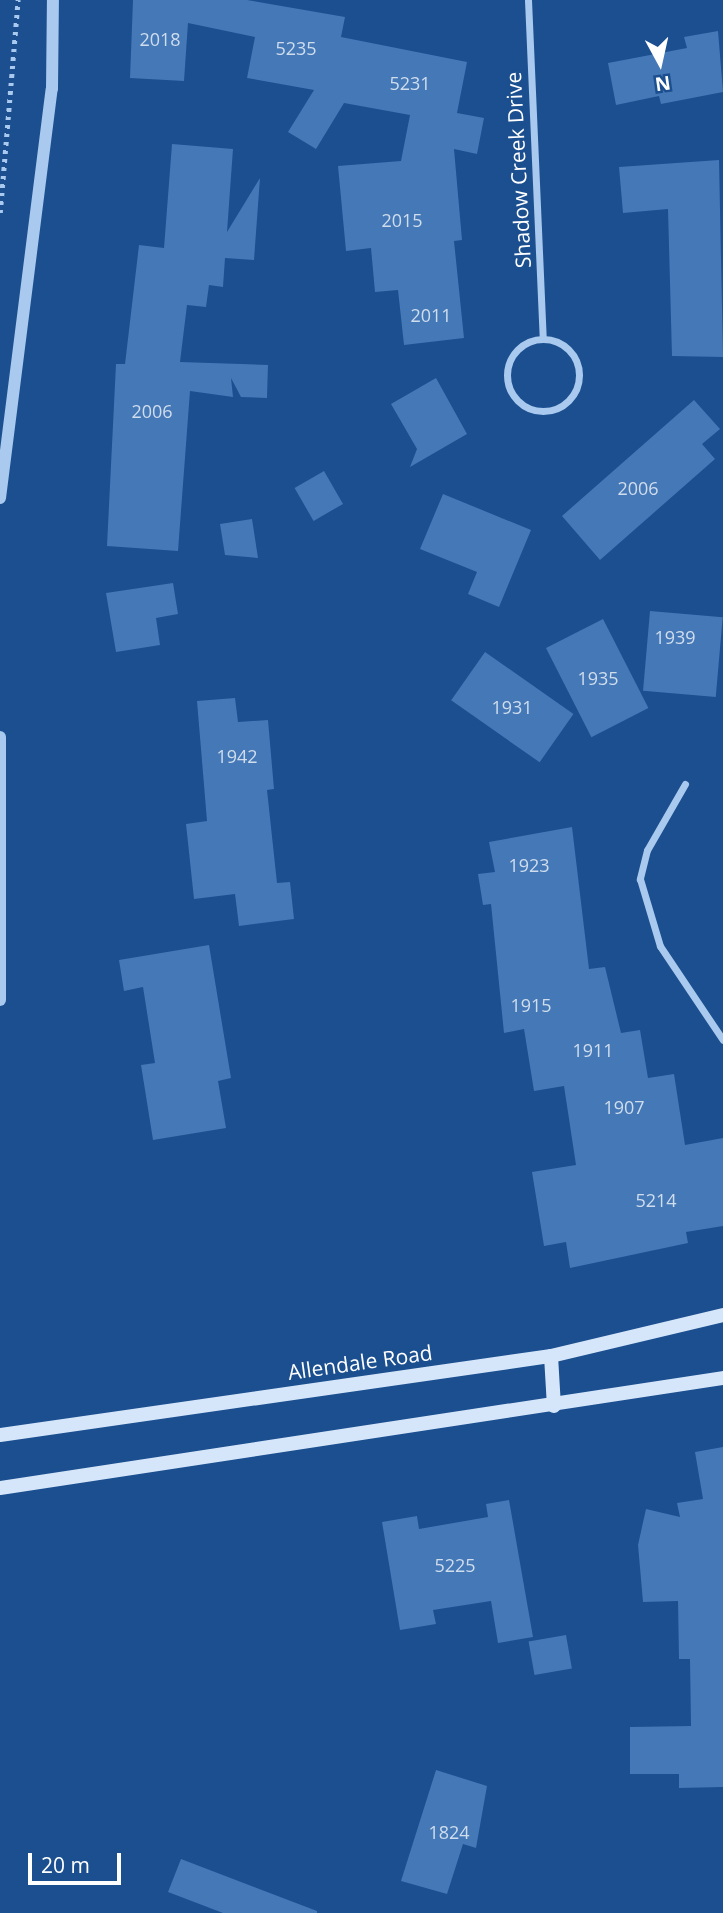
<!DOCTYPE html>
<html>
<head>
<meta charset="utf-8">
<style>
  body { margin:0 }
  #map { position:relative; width:723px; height:1913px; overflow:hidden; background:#1b4f8f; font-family:"Open Sans",sans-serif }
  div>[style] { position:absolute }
  .building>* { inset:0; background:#4478b7; transform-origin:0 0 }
  .path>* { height:4.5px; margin-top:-2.25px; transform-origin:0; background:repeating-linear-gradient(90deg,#a9c9ee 0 3.5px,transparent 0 8.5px) }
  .minor>* { height:7px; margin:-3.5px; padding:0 3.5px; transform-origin:3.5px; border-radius:3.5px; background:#a9c9ee }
  .minor>.ring { margin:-3.5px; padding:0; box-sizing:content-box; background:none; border:7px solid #a9c9ee; border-radius:50% }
  .tertiary>* { height:12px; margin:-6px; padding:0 6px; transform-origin:6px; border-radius:6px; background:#a9c9ee }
  .secondary>* { height:14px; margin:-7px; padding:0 7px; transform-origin:7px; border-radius:7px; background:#d6e6fa }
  span { translate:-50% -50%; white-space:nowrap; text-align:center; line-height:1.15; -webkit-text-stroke:5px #1b4f8f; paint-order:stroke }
  .number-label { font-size:18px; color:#d0dded }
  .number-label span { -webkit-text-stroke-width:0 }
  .street-label { font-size:21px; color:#fff }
  .north { position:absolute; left:625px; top:28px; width:70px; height:70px; -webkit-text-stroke:5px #1b4f8f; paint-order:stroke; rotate:172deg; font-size:19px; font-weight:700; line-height:28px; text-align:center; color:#fff }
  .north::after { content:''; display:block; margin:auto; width:24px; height:32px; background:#fff; clip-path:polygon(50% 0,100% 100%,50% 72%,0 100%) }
  .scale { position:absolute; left:28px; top:1853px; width:93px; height:32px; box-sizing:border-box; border:4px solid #fff; border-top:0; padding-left:9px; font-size:21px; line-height:24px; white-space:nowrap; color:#fff; -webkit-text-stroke:5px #1b4f8f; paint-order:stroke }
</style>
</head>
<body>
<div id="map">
  <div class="building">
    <div style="clip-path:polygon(133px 0,247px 0,345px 17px,341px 37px,467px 62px,457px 113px,484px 118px,477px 154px,454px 149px,462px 240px,454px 241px,464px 338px,404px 345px,398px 290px,375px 292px,371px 248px,346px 251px,338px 166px,401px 161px,410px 115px,344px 103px,316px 149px,288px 132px,314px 90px,247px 78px,255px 37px,188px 23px,184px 81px,130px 78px)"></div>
    <div style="clip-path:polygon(718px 31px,723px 92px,661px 104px,659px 96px,616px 105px,608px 63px,687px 48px,684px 37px)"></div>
    <div style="clip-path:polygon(172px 144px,233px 149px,227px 232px,260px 178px,254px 260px,225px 258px,223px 287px,209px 285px,206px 307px,187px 305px,180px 362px,268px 365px,267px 398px,241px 397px,231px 378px,233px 397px,190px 391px,178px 551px,107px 546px,116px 364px,125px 364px,139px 245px,164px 248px)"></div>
    <div style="clip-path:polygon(719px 160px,723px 357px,672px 356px,668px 209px,623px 213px,619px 167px)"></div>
    <div style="clip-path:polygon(436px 378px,467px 434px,410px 467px,417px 449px,391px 404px)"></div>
    <div style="clip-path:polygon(694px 400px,720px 429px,702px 444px,715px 459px,600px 560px,562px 516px)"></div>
    <div style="left:324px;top:471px;width:38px;height:34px;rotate:60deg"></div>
    <div style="clip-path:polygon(443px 494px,531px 530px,499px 607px,468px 594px,477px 572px,420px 549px)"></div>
    <div style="clip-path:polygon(252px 519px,258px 558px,225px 555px,220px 524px)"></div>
    <div style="clip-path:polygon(173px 583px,178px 614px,156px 618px,160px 645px,116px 652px,106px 593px)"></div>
    <div style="left:650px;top:611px;width:73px;height:80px;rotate:5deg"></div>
    <div style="left:603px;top:619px;width:100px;height:64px;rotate:63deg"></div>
    <div style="left:485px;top:652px;width:108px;height:59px;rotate:35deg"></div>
    <div style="clip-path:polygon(235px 698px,238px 722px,268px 720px,274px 789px,267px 790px,277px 883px,290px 882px,294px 919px,239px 926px,235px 894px,194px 899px,186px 824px,207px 821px,197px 701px)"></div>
    <div style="clip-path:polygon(572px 827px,589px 969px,605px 967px,621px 1033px,640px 1030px,648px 1078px,674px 1074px,685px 1145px,723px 1138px,723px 1226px,686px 1232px,688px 1243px,570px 1268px,566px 1242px,544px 1246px,532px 1172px,576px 1165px,564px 1086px,534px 1091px,524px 1029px,504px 1033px,491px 904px,483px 905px,478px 874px,495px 872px,489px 842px)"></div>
    <div style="clip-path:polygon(209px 945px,231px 1078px,218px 1081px,226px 1128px,153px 1140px,141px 1065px,155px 1063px,143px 987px,124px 991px,119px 960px)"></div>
    <div style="clip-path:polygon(723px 1447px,723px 1787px,679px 1788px,679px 1774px,630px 1774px,630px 1727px,691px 1726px,690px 1659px,679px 1659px,678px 1601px,643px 1602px,638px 1545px,646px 1509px,680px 1517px,677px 1503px,703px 1499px,695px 1452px)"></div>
    <div style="clip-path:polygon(509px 1500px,533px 1637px,498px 1643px,491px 1601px,433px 1610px,436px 1624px,400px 1630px,382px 1522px,417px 1516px,419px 1529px,488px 1517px,486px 1504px)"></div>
    <div style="left:566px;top:1635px;width:34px;height:38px;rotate:80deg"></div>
    <div style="clip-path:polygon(436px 1770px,487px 1786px,476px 1848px,463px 1844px,447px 1894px,401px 1881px)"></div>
    <div style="clip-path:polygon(181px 1859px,317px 1911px,317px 1913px,223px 1913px,168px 1892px)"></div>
  </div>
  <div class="path">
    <div style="left:0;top:213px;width:214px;rotate:-85.2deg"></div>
  </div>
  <div class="minor">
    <div style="left:528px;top:0;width:339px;rotate:87.5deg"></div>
    <div class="ring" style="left:507px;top:339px;width:65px;height:65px"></div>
    <div style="left:685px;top:784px;width:76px;rotate:119.9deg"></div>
    <div style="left:647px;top:850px;width:30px;rotate:104deg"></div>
    <div style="left:640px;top:879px;width:70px;rotate:73.4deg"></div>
    <div style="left:660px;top:946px;width:113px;rotate:56.2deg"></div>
  </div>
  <div class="tertiary">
    <div style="left:0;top:498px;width:412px;rotate:-82.8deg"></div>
    <div style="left:52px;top:89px;width:89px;rotate:-89.4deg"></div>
    <div style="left:0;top:737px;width:263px;rotate:90deg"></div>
  </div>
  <div class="secondary">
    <div style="left:551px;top:1356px;width:50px;rotate:86.6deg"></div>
    <div style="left:0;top:1435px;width:557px;rotate:-8.16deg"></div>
    <div style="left:551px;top:1356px;width:177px;rotate:-13.4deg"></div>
    <div style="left:0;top:1488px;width:731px;rotate:-8.65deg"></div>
  </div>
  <div class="number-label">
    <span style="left:160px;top:39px">2018</span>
    <span style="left:296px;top:48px">5235</span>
    <span style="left:410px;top:83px">5231</span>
    <span style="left:402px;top:220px">2015</span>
    <span style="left:431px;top:315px">2011</span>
    <span style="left:152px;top:411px">2006</span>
    <span style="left:638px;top:488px">2006</span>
    <span style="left:675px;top:637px">1939</span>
    <span style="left:598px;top:678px">1935</span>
    <span style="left:512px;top:707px">1931</span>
    <span style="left:237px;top:756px">1942</span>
    <span style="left:529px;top:865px">1923</span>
    <span style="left:531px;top:1005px">1915</span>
    <span style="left:593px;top:1050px">1911</span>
    <span style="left:624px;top:1107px">1907</span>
    <span style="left:656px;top:1200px">5214</span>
    <span style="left:455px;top:1565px">5225</span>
    <span style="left:449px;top:1832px">1824</span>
  </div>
  <div class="street-label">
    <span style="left:518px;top:170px;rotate:-93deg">Shadow Creek Drive</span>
    <span style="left:360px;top:1362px;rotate:-8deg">Allendale Road</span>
  </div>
  <div class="north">N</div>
  <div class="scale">20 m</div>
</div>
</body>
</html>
